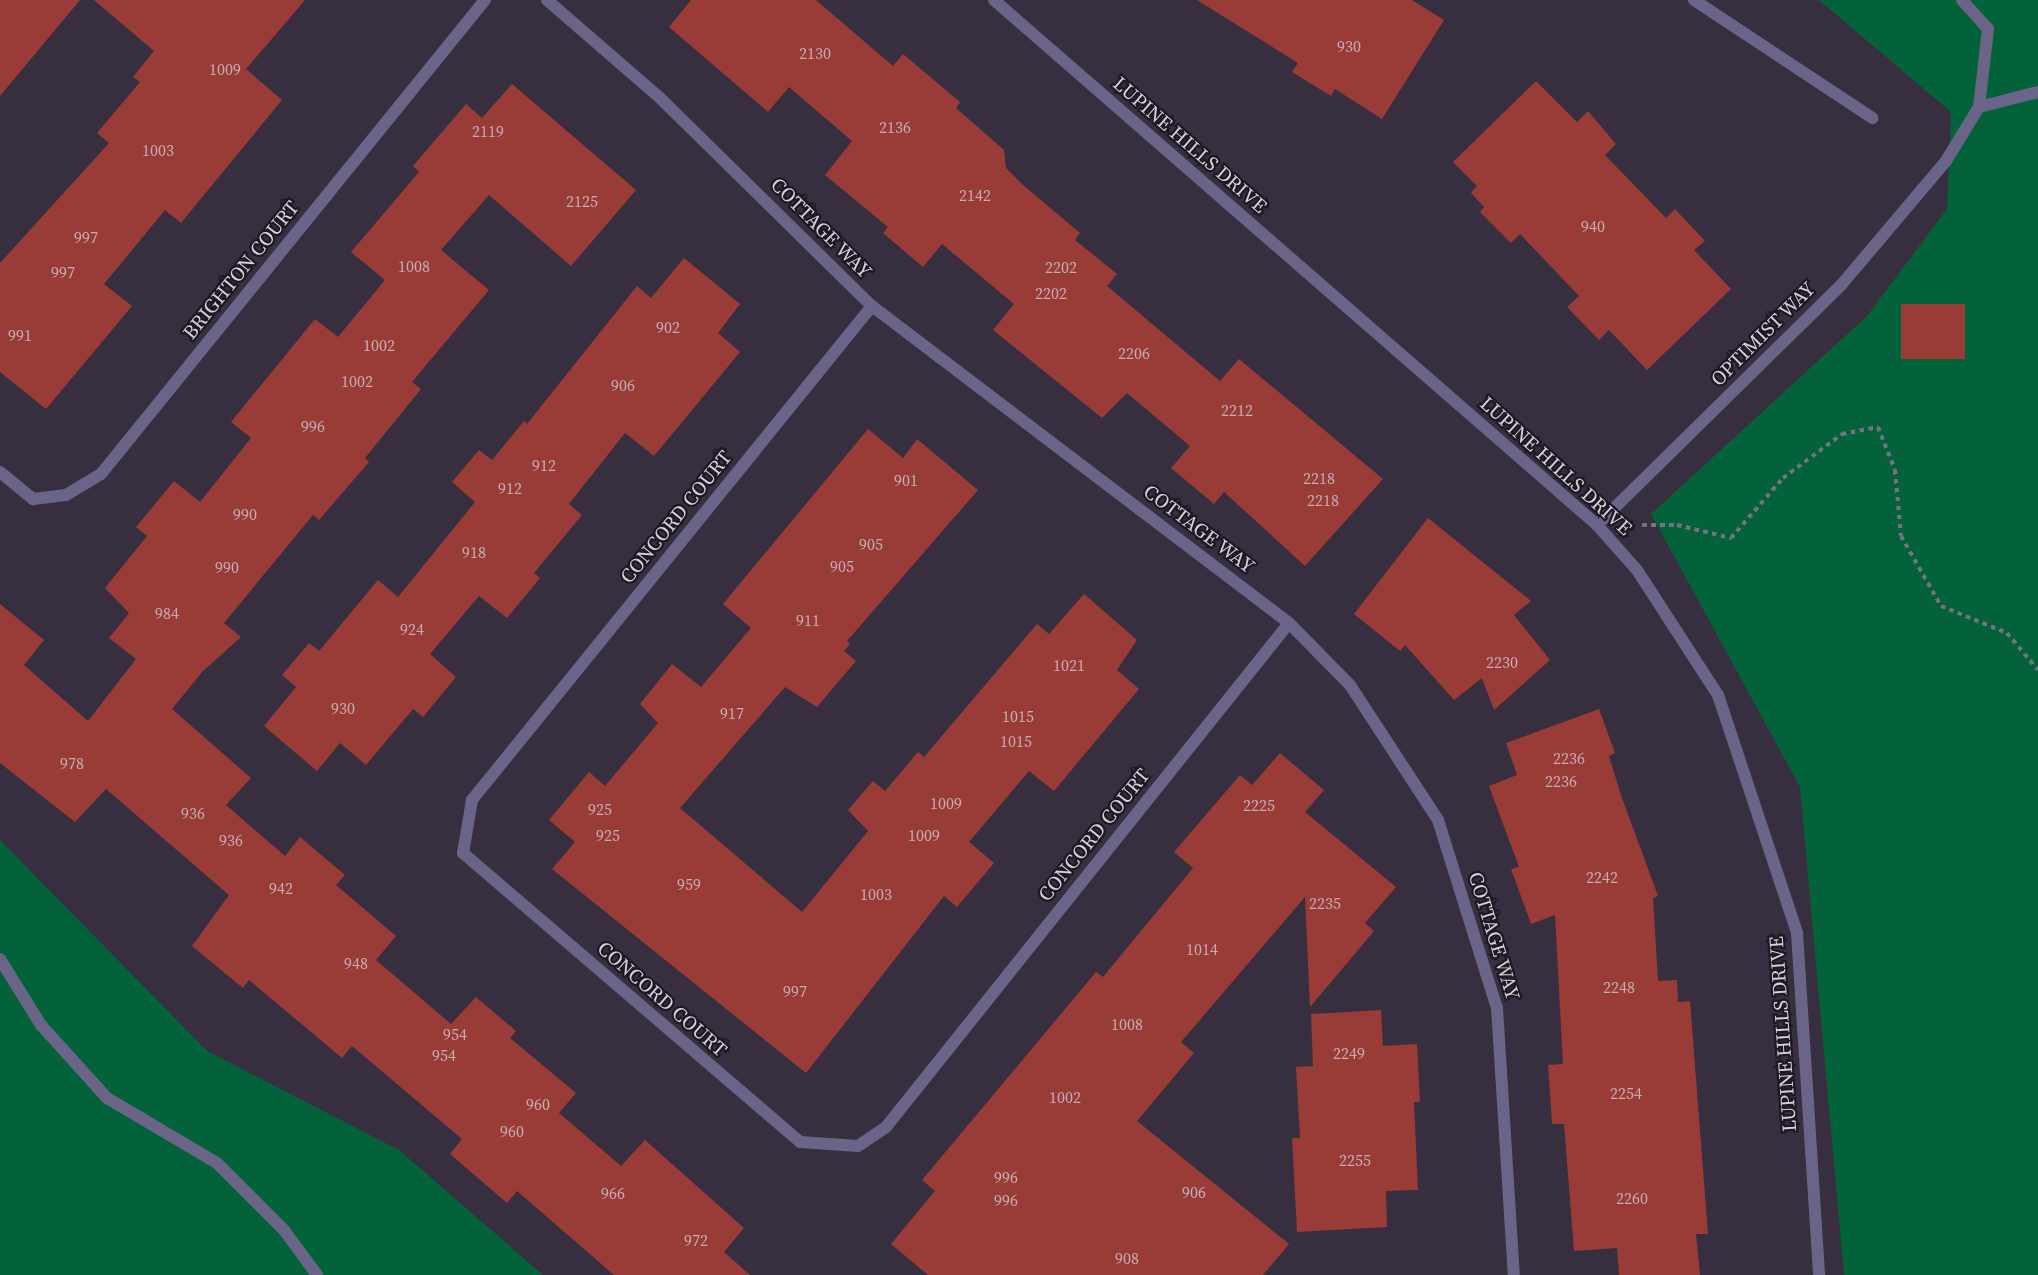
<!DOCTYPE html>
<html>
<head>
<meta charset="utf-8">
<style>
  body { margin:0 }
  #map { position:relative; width:2038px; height:1275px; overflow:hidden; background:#372e40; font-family:"Source Serif 4",serif }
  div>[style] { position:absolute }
  .green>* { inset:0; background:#04623b }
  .building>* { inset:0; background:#993c37; transform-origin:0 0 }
  .path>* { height:4px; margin-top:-2px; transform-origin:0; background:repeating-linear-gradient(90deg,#787180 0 4.5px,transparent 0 9px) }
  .service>* { height:12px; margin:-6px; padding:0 6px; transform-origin:6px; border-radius:6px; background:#6a6488 }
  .minor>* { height:12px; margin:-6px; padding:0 6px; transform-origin:6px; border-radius:6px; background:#6a6488 }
  .tertiary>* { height:12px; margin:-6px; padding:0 6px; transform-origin:6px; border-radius:6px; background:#6a6488 }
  span { translate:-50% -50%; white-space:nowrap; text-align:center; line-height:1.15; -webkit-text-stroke:4.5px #1d1821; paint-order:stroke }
  .number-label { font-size:16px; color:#c6abb2 }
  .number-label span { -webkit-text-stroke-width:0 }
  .street-label { font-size:20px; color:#d5d0db }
</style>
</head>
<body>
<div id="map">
  <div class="green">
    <div style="clip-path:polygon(1819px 0,2038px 0,2038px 1275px,1844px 1275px,1800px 787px,1651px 514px,1867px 316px,1947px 209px,1951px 112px)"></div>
    <div style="clip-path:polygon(0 840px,207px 1051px,399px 1150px,543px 1275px,0 1275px)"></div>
  </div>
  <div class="building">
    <div style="clip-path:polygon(0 0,80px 0,0 96px)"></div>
    <div style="clip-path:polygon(94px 0,305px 0,246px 69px,282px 100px,181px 223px,165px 210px,104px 284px,132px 306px,46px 409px,0 372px,0 263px,109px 143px,97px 133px,140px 82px,133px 77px,154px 51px)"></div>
    <div style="clip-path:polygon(691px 0,816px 0,893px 66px,903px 54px,960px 102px,956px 108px,1004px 150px,1006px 168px,1023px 185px,1080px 233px,1075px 240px,1117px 274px,1107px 286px,1220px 381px,1239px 359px,1383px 479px,1305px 566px,1224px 492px,1214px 504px,1171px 468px,1190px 446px,1127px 393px,1102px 418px,993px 330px,1014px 304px,942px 244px,923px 267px,883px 233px,888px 227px,825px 175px,852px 141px,789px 87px,768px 112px,669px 27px)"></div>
    <div style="clip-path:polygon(1197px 0,1412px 0,1444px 20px,1382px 119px,1335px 89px,1331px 96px,1292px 72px,1298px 63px)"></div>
    <div style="clip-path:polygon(1536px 81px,1577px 122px,1588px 111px,1616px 144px,1605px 155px,1666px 218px,1675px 209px,1705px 241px,1694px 250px,1731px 289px,1647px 370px,1609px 330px,1599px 340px,1567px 307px,1579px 296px,1520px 234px,1511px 243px,1480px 212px,1484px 207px,1471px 193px,1477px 186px,1453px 162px)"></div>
    <div style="clip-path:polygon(512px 84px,636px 190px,571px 266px,489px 195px,441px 250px,489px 290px,412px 382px,421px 389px,365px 458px,369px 462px,319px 520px,313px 515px,224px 623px,241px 637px,203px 671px,172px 709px,251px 778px,226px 805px,285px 856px,300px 837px,345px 875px,336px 885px,396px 936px,376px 960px,451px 1024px,476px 997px,516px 1031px,510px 1038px,576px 1093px,559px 1113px,621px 1166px,645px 1140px,744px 1228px,724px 1252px,750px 1275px,614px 1275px,517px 1191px,507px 1203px,450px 1154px,462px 1139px,352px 1046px,342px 1058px,249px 980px,243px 988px,192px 946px,229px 895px,106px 789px,75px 822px,0 763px,0 604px,44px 640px,24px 665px,88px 721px,136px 659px,109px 638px,129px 613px,105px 588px,147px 536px,136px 527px,174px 481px,200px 502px,251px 438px,231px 422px,315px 319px,338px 337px,385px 280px,351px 252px,419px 172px,413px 166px,466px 104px,482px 118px)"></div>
    <div style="clip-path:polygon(684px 258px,740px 304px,718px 333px,740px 352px,654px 456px,625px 433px,569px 504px,582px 515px,534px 573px,540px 578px,507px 618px,479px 596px,430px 654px,456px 677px,423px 717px,413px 709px,366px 765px,340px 743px,317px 771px,264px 726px,296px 687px,282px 675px,309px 643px,319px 651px,378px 580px,398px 597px,475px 502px,452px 482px,479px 450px,492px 460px,524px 421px,527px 424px,637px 286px,651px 298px)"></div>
    <div style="left:1965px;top:304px;width:55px;height:64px;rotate:90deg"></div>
    <div style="clip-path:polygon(868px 429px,903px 458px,917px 439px,978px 490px,847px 641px,850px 644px,844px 651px,856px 661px,817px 707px,785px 687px,680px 808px,802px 912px,868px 831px,848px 810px,873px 781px,885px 791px,918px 752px,924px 757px,1037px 624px,1049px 634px,1084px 594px,1137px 640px,1117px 670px,1139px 689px,1054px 791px,1029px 771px,969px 842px,994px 863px,957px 907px,944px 896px,806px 1073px,552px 869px,575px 842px,549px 820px,589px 772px,605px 786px,658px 723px,640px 704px,672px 664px,701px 687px,751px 628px,723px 604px)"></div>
    <div style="clip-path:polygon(1428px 518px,1531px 601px,1514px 615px,1550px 660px,1494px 710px,1482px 678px,1454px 700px,1405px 645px,1400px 651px,1354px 614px)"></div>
    <div style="clip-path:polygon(1599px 709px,1615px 753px,1609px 756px,1622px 798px,1658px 896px,1653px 898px,1658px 981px,1677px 980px,1678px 1002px,1690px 1001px,1708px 1234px,1696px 1234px,1700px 1275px,1619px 1275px,1617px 1248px,1574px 1251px,1564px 1124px,1552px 1124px,1548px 1065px,1563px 1064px,1555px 915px,1531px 924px,1511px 869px,1519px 867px,1489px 786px,1517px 775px,1506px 743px)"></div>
    <div style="clip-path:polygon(1280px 753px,1324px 790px,1305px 812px,1396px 887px,1365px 923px,1374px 931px,1310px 1007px,1305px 897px,1181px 1042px,1194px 1053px,1137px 1121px,1289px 1244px,1263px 1275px,928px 1275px,891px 1244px,935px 1191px,922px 1180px,1096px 972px,1103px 977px,1193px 868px,1174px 852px,1240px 775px,1252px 785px)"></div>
    <div style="clip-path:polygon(1381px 1010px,1383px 1046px,1417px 1044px,1420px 1102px,1414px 1102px,1418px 1190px,1386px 1191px,1387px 1227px,1297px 1232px,1292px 1138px,1300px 1138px,1296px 1067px,1313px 1066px,1311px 1014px)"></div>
  </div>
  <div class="path">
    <div style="left:1642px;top:525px;width:35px"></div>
    <div style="left:1677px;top:525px;width:56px;rotate:13.5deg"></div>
    <div style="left:1731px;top:538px;width:79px;rotate:-49.1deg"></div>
    <div style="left:1783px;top:478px;width:74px;rotate:-36.7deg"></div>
    <div style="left:1842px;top:434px;width:37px;rotate:-11deg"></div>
    <div style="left:1878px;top:427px;width:46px;rotate:68.4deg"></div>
    <div style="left:1895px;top:470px;width:66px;rotate:84.8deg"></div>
    <div style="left:1901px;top:536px;width:81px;rotate:60.3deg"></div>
    <div style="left:1941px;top:606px;width:71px;rotate:22.2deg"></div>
    <div style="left:2007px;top:633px;width:48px;rotate:50deg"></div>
  </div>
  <div class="service">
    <div style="left:1979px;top:107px;width:61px;rotate:-14.3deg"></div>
    <div style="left:1946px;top:161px;width:63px;rotate:-58.6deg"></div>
    <div style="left:1979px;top:107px;width:79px;rotate:-83.4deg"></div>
    <div style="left:1988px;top:29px;width:39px;rotate:-132deg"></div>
    <div style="left:0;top:959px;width:78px;rotate:58.2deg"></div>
    <div style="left:41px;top:1025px;width:98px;rotate:47.9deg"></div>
    <div style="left:107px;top:1098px;width:128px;rotate:30.6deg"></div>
    <div style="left:217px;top:1163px;width:95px;rotate:45deg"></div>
    <div style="left:284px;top:1230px;width:56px;rotate:53.7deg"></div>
  </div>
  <div class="minor">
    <div style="left:547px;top:0;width:147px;rotate:40.9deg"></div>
    <div style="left:658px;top:96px;width:300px;rotate:44.5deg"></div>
    <div style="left:872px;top:306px;width:524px;rotate:37.24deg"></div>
    <div style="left:1289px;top:623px;width:87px;rotate:45.5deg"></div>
    <div style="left:1350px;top:685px;width:161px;rotate:56.9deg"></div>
    <div style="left:1438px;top:820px;width:197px;rotate:72.6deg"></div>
    <div style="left:1497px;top:1008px;width:268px;rotate:86.4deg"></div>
    <div style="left:1694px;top:0;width:214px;rotate:33.5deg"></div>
    <div style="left:872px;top:306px;width:636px;rotate:129deg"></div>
    <div style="left:472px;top:800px;width:54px;rotate:99.6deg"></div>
    <div style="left:463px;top:853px;width:444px;rotate:40.6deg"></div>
    <div style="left:800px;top:1142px;width:58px;rotate:3.9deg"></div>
    <div style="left:858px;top:1146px;width:34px;rotate:-34deg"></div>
    <div style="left:886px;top:1127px;width:645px;rotate:-51.35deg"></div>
    <div style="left:0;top:472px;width:43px;rotate:39.3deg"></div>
    <div style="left:33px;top:499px;width:33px;rotate:-7deg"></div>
    <div style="left:66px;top:495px;width:41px;rotate:-31deg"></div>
    <div style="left:101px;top:474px;width:610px;rotate:-50.99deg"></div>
    <div style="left:1597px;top:525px;width:344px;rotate:-44.5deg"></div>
    <div style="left:1842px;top:284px;width:161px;rotate:-49.8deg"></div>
  </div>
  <div class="tertiary">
    <div style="left:994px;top:0;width:800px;rotate:41.04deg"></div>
    <div style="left:1597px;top:525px;width:60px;rotate:48.4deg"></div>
    <div style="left:1637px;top:570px;width:149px;rotate:57.1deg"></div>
    <div style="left:1718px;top:695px;width:251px;rotate:71.6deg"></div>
    <div style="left:1797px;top:933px;width:343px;rotate:86.3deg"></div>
  </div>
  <div class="number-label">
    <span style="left:1349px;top:46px">930</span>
    <span style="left:815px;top:53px">2130</span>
    <span style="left:225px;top:69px">1009</span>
    <span style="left:895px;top:127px">2136</span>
    <span style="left:488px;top:131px">2119</span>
    <span style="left:158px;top:150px">1003</span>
    <span style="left:975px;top:195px">2142</span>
    <span style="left:582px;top:201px">2125</span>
    <span style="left:1593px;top:226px">940</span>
    <span style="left:86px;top:237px">997</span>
    <span style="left:414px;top:266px">1008</span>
    <span style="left:1061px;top:267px">2202</span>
    <span style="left:63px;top:272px">997</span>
    <span style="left:1051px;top:293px">2202</span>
    <span style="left:668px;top:327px">902</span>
    <span style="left:20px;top:335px">991</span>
    <span style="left:379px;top:345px">1002</span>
    <span style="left:1134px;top:353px">2206</span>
    <span style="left:357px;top:381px">1002</span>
    <span style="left:623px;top:385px">906</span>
    <span style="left:1237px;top:410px">2212</span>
    <span style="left:313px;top:426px">996</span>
    <span style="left:544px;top:465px">912</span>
    <span style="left:1319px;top:478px">2218</span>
    <span style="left:906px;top:480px">901</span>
    <span style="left:510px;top:488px">912</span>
    <span style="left:1323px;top:500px">2218</span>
    <span style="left:245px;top:514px">990</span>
    <span style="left:871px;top:544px">905</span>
    <span style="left:474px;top:552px">918</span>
    <span style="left:842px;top:566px">905</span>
    <span style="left:227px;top:567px">990</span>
    <span style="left:167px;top:613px">984</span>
    <span style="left:808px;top:620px">911</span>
    <span style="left:412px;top:629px">924</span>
    <span style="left:1502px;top:662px">2230</span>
    <span style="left:1069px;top:665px">1021</span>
    <span style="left:343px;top:708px">930</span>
    <span style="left:732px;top:713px">917</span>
    <span style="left:1018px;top:716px">1015</span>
    <span style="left:1016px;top:741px">1015</span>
    <span style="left:1569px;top:758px">2236</span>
    <span style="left:72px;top:763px">978</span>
    <span style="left:1561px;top:781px">2236</span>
    <span style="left:946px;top:803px">1009</span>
    <span style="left:1259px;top:805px">2225</span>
    <span style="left:600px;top:809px">925</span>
    <span style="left:193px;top:813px">936</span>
    <span style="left:608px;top:835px">925</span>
    <span style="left:924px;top:835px">1009</span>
    <span style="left:231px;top:840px">936</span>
    <span style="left:1602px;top:877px">2242</span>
    <span style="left:689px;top:884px">959</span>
    <span style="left:281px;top:888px">942</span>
    <span style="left:876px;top:894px">1003</span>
    <span style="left:1325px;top:903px">2235</span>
    <span style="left:1202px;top:949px">1014</span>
    <span style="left:356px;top:963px">948</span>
    <span style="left:1619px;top:987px">2248</span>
    <span style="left:795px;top:991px">997</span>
    <span style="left:1127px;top:1024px">1008</span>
    <span style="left:455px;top:1034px">954</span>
    <span style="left:1349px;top:1053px">2249</span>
    <span style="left:444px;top:1055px">954</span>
    <span style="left:1626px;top:1093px">2254</span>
    <span style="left:1065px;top:1097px">1002</span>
    <span style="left:538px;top:1104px">960</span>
    <span style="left:512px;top:1131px">960</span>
    <span style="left:1355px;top:1160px">2255</span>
    <span style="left:1006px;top:1177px">996</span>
    <span style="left:1194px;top:1192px">906</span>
    <span style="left:613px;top:1193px">966</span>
    <span style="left:1632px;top:1198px">2260</span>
    <span style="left:1006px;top:1200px">996</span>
    <span style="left:696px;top:1240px">972</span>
    <span style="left:1127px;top:1258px">908</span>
  </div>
  <div class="street-label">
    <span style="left:1190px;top:145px;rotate:41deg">LUPINE HILLS DRIVE</span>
    <span style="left:821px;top:228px;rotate:45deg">COTTAGE WAY</span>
    <span style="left:241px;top:270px;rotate:-51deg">BRIGHTON COURT</span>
    <span style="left:1763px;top:334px;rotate:-45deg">OPTIMIST WAY</span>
    <span style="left:1556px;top:466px;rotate:42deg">LUPINE HILLS DRIVE</span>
    <span style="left:676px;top:517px;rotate:-51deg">CONCORD COURT</span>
    <span style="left:1199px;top:529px;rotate:37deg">COTTAGE WAY</span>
    <span style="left:1094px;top:835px;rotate:-51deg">CONCORD COURT</span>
    <span style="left:1494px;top:936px;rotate:73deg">COTTAGE WAY</span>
    <span style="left:662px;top:999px;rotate:41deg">CONCORD COURT</span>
    <span style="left:1783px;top:1034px;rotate:-94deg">LUPINE HILLS DRIVE</span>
  </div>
</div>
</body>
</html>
